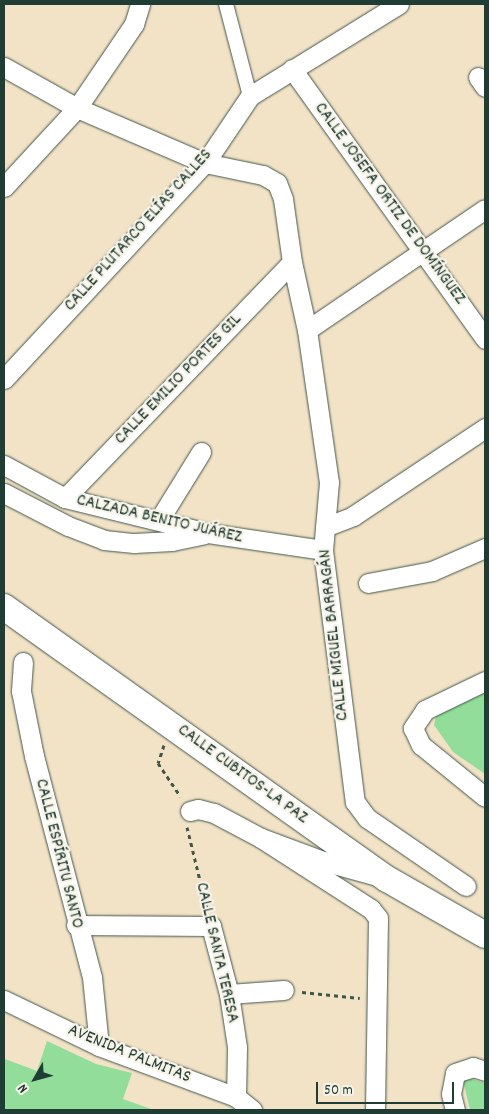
<!DOCTYPE html>
<html>
<head>
<meta charset="utf-8">
<style>
  body { margin:0 }
  #map { position:relative; width:489px; height:1114px; overflow:hidden; background:#f2e2c6; font-family:Dekko,sans-serif }
  div>[style] { position:absolute }
  .green>* { inset:0; background:#93dd9a }
  .path>* { height:3px; margin-top:-1.5px; transform-origin:0; background:repeating-linear-gradient(90deg,#3f564a 0 4px,transparent 0 8px) }
  .roads { filter:drop-shadow(0 0 1px #3f564a) drop-shadow(0 0 1px #3f564a) }
  .pedestrian>* { height:14px; margin:-7px; padding:0 7px; transform-origin:7px; border-radius:7px; background:#fff }
  .minor>* { height:19px; margin:-9.5px; padding:0 9.5px; transform-origin:9.5px; border-radius:9.5px; background:#fff }
  .secondary>* { height:26px; margin:-13px; padding:0 13px; transform-origin:13px; border-radius:13px; background:#fff }
  span { translate:-50% -50%; white-space:nowrap; text-align:center; line-height:1.15; -webkit-text-stroke:4.5px #f7f3e8; paint-order:stroke }
  .street-label { font-size:18px; color:#1f3d34 }
  .frame { position:absolute; inset:0; border:5px solid #1f3d34; pointer-events:none }
  .north { position:absolute; left:10px; top:1054px; width:50px; height:50px; -webkit-text-stroke:4px #f7f3e8; paint-order:stroke; rotate:232deg; font-size:14px; font-weight:700; line-height:20px; text-align:center; color:#1f3d34 }
  .north::after { content:''; display:block; margin:auto; width:18px; height:22px; background:#1f3d34; clip-path:polygon(50% 0,100% 100%,50% 72%,0 100%) }
  .scale { position:absolute; left:316px; top:1082px; width:138px; height:22px; box-sizing:border-box; border:2px solid #1f3d34; border-top:0; padding-left:6px; font-size:15px; line-height:18px; white-space:nowrap; color:#1f3d34; -webkit-text-stroke:4px #f7f3e8; paint-order:stroke }
</style>
</head>
<body>
<div id="map">
  <div class="green">
    <div style="clip-path:polygon(485px 691px,485px 774px,453px 752px,434px 725px,437px 712px)"></div>
    <div style="clip-path:polygon(47px 1041px,96px 1064px,132px 1073px,123px 1099px,154px 1110px,4px 1110px,5px 1059px,37px 1071px)"></div>
    <div style="clip-path:polygon(462px 1076px,485px 1083px,485px 1110px,470px 1110px)"></div>
  </div>
  <div class="path">
    <div style="left:164px;top:745px;width:19px;rotate:108deg"></div>
    <div style="left:158px;top:763px;width:40px;rotate:56deg"></div>
    <div style="left:187px;top:827px;width:84px;rotate:76.3deg"></div>
    <div style="left:302px;top:992px;width:58px;rotate:5.9deg"></div>
  </div>
  <div class="roads">
    <div class="pedestrian">
      <div style="left:226px;top:4px;width:95px;rotate:75.4deg"></div>
    </div>
    <div class="minor">
      <div style="left:4px;top:67px;width:84px;rotate:29.3deg"></div>
      <div style="left:77px;top:108px;width:139px;rotate:23.3deg"></div>
      <div style="left:205px;top:163px;width:59px;rotate:11.7deg"></div>
      <div style="left:263px;top:175px;width:16px;rotate:30deg"></div>
      <div style="left:277px;top:183px;width:17px;rotate:69deg"></div>
      <div style="left:283px;top:199px;width:64px;rotate:81.9deg"></div>
      <div style="left:292px;top:262px;width:70px;rotate:77.6deg"></div>
      <div style="left:307px;top:330px;width:154px;rotate:81.8deg"></div>
      <div style="left:329px;top:482px;width:68px;rotate:95deg"></div>
      <div style="left:323px;top:550px;width:254px;rotate:82.8deg"></div>
      <div style="left:355px;top:802px;width:20px;rotate:53deg"></div>
      <div style="left:367px;top:818px;width:120px;rotate:34.5deg"></div>
      <div style="left:292px;top:69px;width:332px;rotate:54.4deg"></div>
      <div style="left:478px;top:77px;width:12px;rotate:55deg"></div>
      <div style="left:4px;top:187px;width:108px;rotate:-47.3deg"></div>
      <div style="left:77px;top:108px;width:102px;rotate:-55.8deg"></div>
      <div style="left:134px;top:24px;width:21px;rotate:-73deg"></div>
      <div style="left:307px;top:330px;width:215px;rotate:-34.2deg"></div>
      <div style="left:4px;top:379px;width:295px;rotate:-47.1deg"></div>
      <div style="left:205px;top:163px;width:81px;rotate:-56.1deg"></div>
      <div style="left:250px;top:96px;width:175px;rotate:-31.7deg"></div>
      <div style="left:4px;top:465px;width:69px;rotate:28.4deg"></div>
      <div style="left:65px;top:498px;width:147px;rotate:13.8deg"></div>
      <div style="left:208px;top:533px;width:116px;rotate:8.4deg"></div>
      <div style="left:4px;top:493px;width:72px;rotate:27.3deg"></div>
      <div style="left:68px;top:526px;width:39px;rotate:21deg"></div>
      <div style="left:104px;top:540px;width:30px;rotate:6deg"></div>
      <div style="left:134px;top:543px;width:38px;rotate:-3deg"></div>
      <div style="left:172px;top:541px;width:33px;rotate:-12deg"></div>
      <div style="left:65px;top:498px;width:327px;rotate:-46.1deg"></div>
      <div style="left:159px;top:520px;width:80px;rotate:-58.3deg"></div>
      <div style="left:325px;top:527px;width:30px;rotate:-21deg"></div>
      <div style="left:353px;top:516px;width:159px;rotate:-33.7deg"></div>
      <div style="left:368px;top:583px;width:65px;rotate:-10.6deg"></div>
      <div style="left:432px;top:571px;width:58px;rotate:-23.5deg"></div>
      <div style="left:23px;top:662px;width:29px;rotate:94deg"></div>
      <div style="left:21px;top:691px;width:66px;rotate:78.7deg"></div>
      <div style="left:34px;top:756px;width:228px;rotate:75.3deg"></div>
      <div style="left:92px;top:977px;width:69px;rotate:84.2deg"></div>
      <div style="left:485px;top:681px;width:67px;rotate:154.2deg"></div>
      <div style="left:425px;top:710px;width:22px;rotate:124deg"></div>
      <div style="left:413px;top:728px;width:19px;rotate:65deg"></div>
      <div style="left:421px;top:745px;width:82px;rotate:39.1deg"></div>
      <div style="left:190px;top:811px;width:8px;rotate:-14deg"></div>
      <div style="left:198px;top:809px;width:16px;rotate:14deg"></div>
      <div style="left:214px;top:813px;width:53px;rotate:28deg"></div>
      <div style="left:261px;top:838px;width:66px;rotate:20.4deg"></div>
      <div style="left:323px;top:861px;width:53px;rotate:15.4deg"></div>
      <div style="left:261px;top:838px;width:131px;rotate:32.8deg"></div>
      <div style="left:371px;top:909px;width:11px;rotate:52deg"></div>
      <div style="left:378px;top:918px;width:192px;rotate:90.9deg"></div>
      <div style="left:76px;top:925px;width:135px;rotate:0.4deg"></div>
      <div style="left:211px;top:926px;width:70px;rotate:75.2deg"></div>
      <div style="left:229px;top:994px;width:54px;rotate:81.4deg"></div>
      <div style="left:237px;top:1047px;width:50px;rotate:91.1deg"></div>
      <div style="left:229px;top:994px;width:55px;rotate:-4.2deg"></div>
      <div style="left:4px;top:1000px;width:106px;rotate:25.8deg"></div>
      <div style="left:99px;top:1046px;width:146px;rotate:20.4deg"></div>
      <div style="left:236px;top:1097px;width:21px;rotate:39deg"></div>
      <div style="left:455px;top:1110px;width:16px;rotate:-104deg"></div>
      <div style="left:451px;top:1094px;width:21px;rotate:-79deg"></div>
      <div style="left:455px;top:1073px;width:19px;rotate:-18deg"></div>
      <div style="left:473px;top:1067px;width:13px;rotate:18deg"></div>
    </div>
    <div class="secondary">
      <div style="left:4px;top:607px;width:470px;rotate:35.4deg"></div>
      <div style="left:387px;top:879px;width:113px;rotate:29.7deg"></div>
    </div>
  </div>
  <div class="street-label">
    <span style="left:389px;top:204px;rotate:54deg">CALLE JOSEFA ORTIZ DE DOMÍNGUEZ</span>
    <span style="left:139px;top:231px;rotate:-48deg">CALLE PLUTARCO ELÍAS CALLES</span>
    <span style="left:179px;top:380px;rotate:-46deg">CALLE EMILIO PORTES GIL</span>
    <span style="left:159px;top:520px;rotate:13deg">CALZADA BENITO JUÁREZ</span>
    <span style="left:335px;top:635px;rotate:-96deg">CALLE MIGUEL BARRAGÁN</span>
    <span style="left:242px;top:775px;rotate:36deg">CALLE CUBITOS-LA PAZ</span>
    <span style="left:58px;top:854px;rotate:76deg">CALLE ESPÍRITU SANTO</span>
    <span style="left:216px;top:953px;rotate:77deg">CALLE SANTA TERESA</span>
    <span style="left:129px;top:1055px;rotate:22deg">AVENIDA PALMITAS</span>
  </div>
  <div class="frame"></div>
  <div class="north">N</div>
  <div class="scale">50 m</div>
</div>
</body>
</html>
